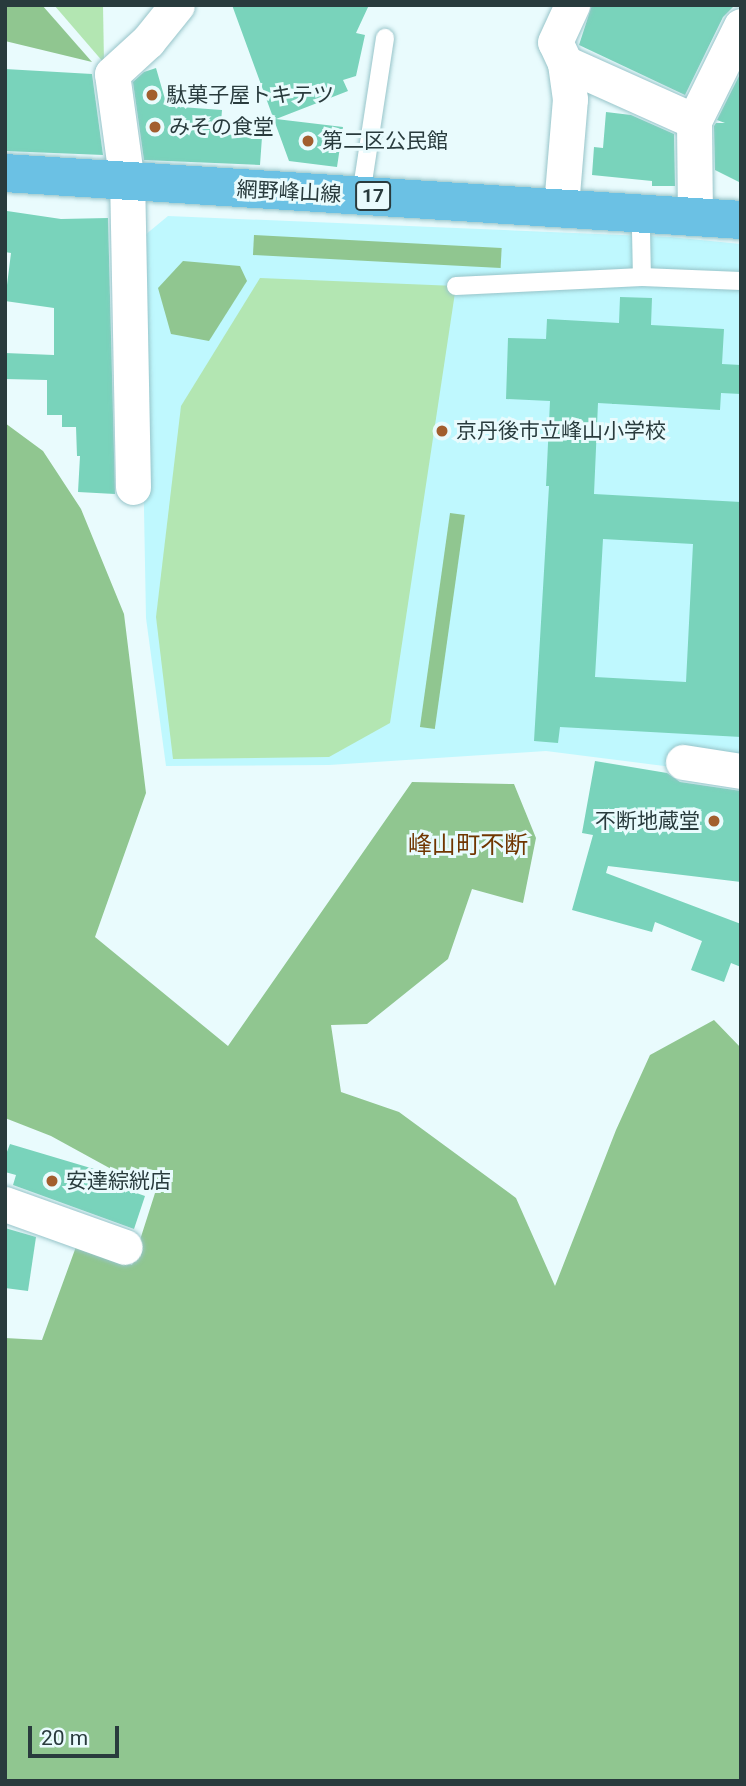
<!DOCTYPE html>
<html>
<head>
<meta charset="utf-8">
<style>
  body { margin:0 }
  #map { position:relative; width:746px; height:1786px; overflow:hidden; background:#e9fbfd; font-family:Roboto,"Noto Sans JP",sans-serif }
  div>[style] { position:absolute }
  .built>* { inset:0; background:#bff8fe }
  .green>* { inset:0; background:#b3e6b2 }
  .forest>* { inset:0; background:#90c690; transform-origin:0 0 }
  .building>* { inset:0; background:#79d3bb }
  .roads { filter:drop-shadow(0 0 2px #97c4c9) drop-shadow(0 0 2px #97c4c9) }
  .service>* { height:18px; margin:-9px; padding:0 9px; transform-origin:9px; border-radius:9px; background:#fff }
  .minor>* { height:35px; margin:-17.5px; padding:0 17.5px; transform-origin:17.5px; border-radius:17.5px; background:#fff }
  .primary>* { height:38px; margin:-19px; padding:0 19px; transform-origin:19px; border-radius:19px; background:#6bc1e4 }
  .dots>* { width:19px; height:19px; translate:-50% -50%; box-sizing:border-box; border:4px solid #e9fbfd; border-radius:50% }
  span { translate:-50% -50%; white-space:nowrap; text-align:center; line-height:1.15; -webkit-text-stroke:6px #e9fbfd; paint-order:stroke }
  .shield-label span { padding:2px 5px; background:#e9fbfd; border:2px solid; border-radius:5px; -webkit-text-stroke-width:0 }
  .shield-label { font-size:19px; color:#293b3d; font-weight:700 }
  .poi-label { font-size:21px; color:#293b3d }
  .left { translate:0 -50%; text-align:left }
  .right { translate:-100% -50%; text-align:right }
  .street-label { font-size:21px; color:#293b3d }
  .quarter-label { font-size:24px; color:#703601 }
  .frame { position:absolute; inset:0; border:7px solid #293b3d; pointer-events:none }
  .scale { position:absolute; left:28px; top:1726px; width:91px; height:32px; box-sizing:border-box; border:4px solid #293b3d; border-top:0; padding-left:9px; font-size:21px; line-height:24px; white-space:nowrap; color:#293b3d; -webkit-text-stroke:5px #e9fbfd; paint-order:stroke }
</style>
</head>
<body>
<div id="map">
  <div class="built">
    <div style="clip-path:polygon(168px 216px,670px 237px,741px 244px,741px 759px,680px 768px,546px 751px,329px 765px,166px 766px,146px 618px,139px 240px)"></div>
  </div>
  <div class="green">
    <div style="clip-path:polygon(54px 5px,103px 5px,104px 63px)"></div>
    <div style="clip-path:polygon(260px 278px,456px 286px,390px 723px,329px 757px,173px 759px,156px 617px,181px 406px)"></div>
  </div>
  <div class="forest">
    <div style="clip-path:polygon(5px 5px,42px 5px,92px 62px,5px 41px)"></div>
    <div style="left:254px;top:235px;width:248px;height:20px;rotate:3deg"></div>
    <div style="clip-path:polygon(183px 261px,240px 266px,247px 281px,209px 341px,171px 334px,158px 288px)"></div>
    <div style="clip-path:polygon(5px 423px,43px 451px,81px 509px,124px 614px,146px 793px,95px 937px,228px 1046px,412px 782px,514px 784px,536px 838px,523px 903px,472px 889px,448px 959px,367px 1024px,331px 1025px,341px 1092px,399px 1112px,516px 1198px,555px 1286px,616px 1130px,650px 1055px,714px 1020px,741px 1048px,741px 1781px,5px 1781px,5px 1338px,42px 1340px,77px 1244px,132px 1265px,155px 1193px,51px 1136px,5px 1118px)"></div>
    <div style="left:450px;top:513px;width:15px;height:216px;rotate:8deg"></div>
  </div>
  <div class="building">
    <div style="clip-path:polygon(232px 5px,369px 5px,356px 33px,365px 35px,356px 76px,343px 80px,348px 91px,276px 119px,343px 127px,337px 167px,289px 161px)"></div>
    <div style="clip-path:polygon(592px 5px,735px 5px,723px 17px,685px 95px,579px 45px)"></div>
    <div style="clip-path:polygon(156px 68px,167px 106px,222px 110px,220px 134px,262px 137px,260px 165px,144px 160px,133px 82px,144px 72px)"></div>
    <div style="clip-path:polygon(5px 69px,92px 74px,103px 155px,5px 151px)"></div>
    <div style="clip-path:polygon(740px 74px,741px 74px,741px 183px,715px 170px,714px 126px,716px 123px,725px 123px,717px 120px)"></div>
    <div style="clip-path:polygon(606px 112px,631px 115px,674px 134px,675px 186px,652px 186px,652px 181px,592px 175px,594px 147px,603px 148px)"></div>
    <div style="clip-path:polygon(7px 211px,61px 219px,108px 218px,115px 494px,78px 492px,80px 456px,77px 456px,76px 427px,62px 427px,62px 415px,47px 415px,47px 380px,5px 379px,5px 353px,54px 355px,54px 308px,5px 301px,11px 253px,5px 252px)"></div>
    <div style="clip-path:polygon(evenodd,620px 297px,652px 298px,651px 325px,724px 329px,722px 364px,741px 365px,741px 394px,721px 393px,720px 410px,598px 403px,594px 494px,741px 502px,741px 737px,560px 727px,558px 743px,534px 741px,549px 486px,546px 486px,550px 401px,506px 399px,508px 338px,546px 339px,547px 319px,619px 323px,620px 297px,603px 539px,693px 544px,686px 682px,595px 677px,603px 539px)"></div>
    <div style="clip-path:polygon(595px 761px,667px 773px,680px 782px,741px 791px,741px 882px,608px 866px,606px 873px,741px 924px,741px 967px,731px 963px,724px 982px,691px 970px,702px 941px,655px 922px,652px 932px,572px 910px,593px 835px,582px 833px)"></div>
    <div style="clip-path:polygon(10px 1144px,94px 1169px,91px 1177px,145px 1196px,134px 1229px,13px 1185px,16px 1175px,5px 1172px,5px 1157px)"></div>
    <div style="clip-path:polygon(5px 1228px,36px 1237px,28px 1291px,5px 1288px)"></div>
  </div>
  <div class="roads">
    <div class="service">
      <div style="left:361px;top:195px;width:159px;rotate:-81.3deg"></div>
      <div style="left:641px;top:231px;width:46px;rotate:88.8deg"></div>
      <div style="left:456px;top:286px;width:186px;rotate:-2.8deg"></div>
      <div style="left:642px;top:277px;width:99px;rotate:2.3deg"></div>
    </div>
    <div class="minor">
      <div style="left:565px;top:63px;width:141px;rotate:24.2deg"></div>
      <div style="left:561px;top:206px;width:107px;rotate:-85.2deg"></div>
      <div style="left:570px;top:99px;width:36px;rotate:-98deg"></div>
      <div style="left:565px;top:63px;width:23px;rotate:-115deg"></div>
      <div style="left:555px;top:42px;width:41px;rotate:-65.3deg"></div>
      <div style="left:695px;top:218px;width:97px;rotate:-90.6deg"></div>
      <div style="left:694px;top:121px;width:106px;rotate:-63.7deg"></div>
      <div style="left:133px;top:487px;width:304px;rotate:-91.1deg"></div>
      <div style="left:127px;top:183px;width:110px;rotate:-97.8deg"></div>
      <div style="left:112px;top:74px;width:49px;rotate:-42.5deg"></div>
      <div style="left:148px;top:41px;width:46px;rotate:-51.1deg"></div>
      <div style="left:683px;top:762px;width:59px;rotate:8.8deg"></div>
      <div style="left:5px;top:1204px;width:127px;rotate:19.7deg"></div>
    </div>
    <div class="primary">
      <div style="left:5px;top:173px;width:737px;rotate:3.65deg"></div>
    </div>
  </div>
  <div class="dots">
    <div style="left:152px;top:95px;background:#a25e2e"></div>
    <div style="left:155px;top:127px;background:#a25e2e"></div>
    <div style="left:308px;top:141px;background:#a25e2e"></div>
    <div style="left:442px;top:431px;background:#a25e2e"></div>
    <div style="left:714px;top:821px;background:#a25e2e"></div>
    <div style="left:52px;top:1181px;background:#a25e2e"></div>
  </div>
  <div class="shield-label">
    <span style="left:373px;top:196px">17</span>
  </div>
  <div class="poi-label">
    <span class="left" style="left:166px;top:95px">駄菓子屋トキテツ</span>
    <span class="left" style="left:169px;top:127px">みその食堂</span>
    <span class="left" style="left:322px;top:141px">第二区公民館</span>
    <span class="left" style="left:456px;top:431px">京丹後市立峰山小学校</span>
    <span class="right" style="left:700px;top:821px">不断地蔵堂</span>
    <span class="left" style="left:66px;top:1181px">安達綜絖店</span>
  </div>
  <div class="street-label">
    <span style="left:289px;top:192px;rotate:3deg">網野峰山線</span>
  </div>
  <div class="quarter-label">
    <span style="left:468px;top:846px">峰山町不断</span>
  </div>
  <div class="frame"></div>
  <div class="scale">20 m</div>
</div>
</body>
</html>
